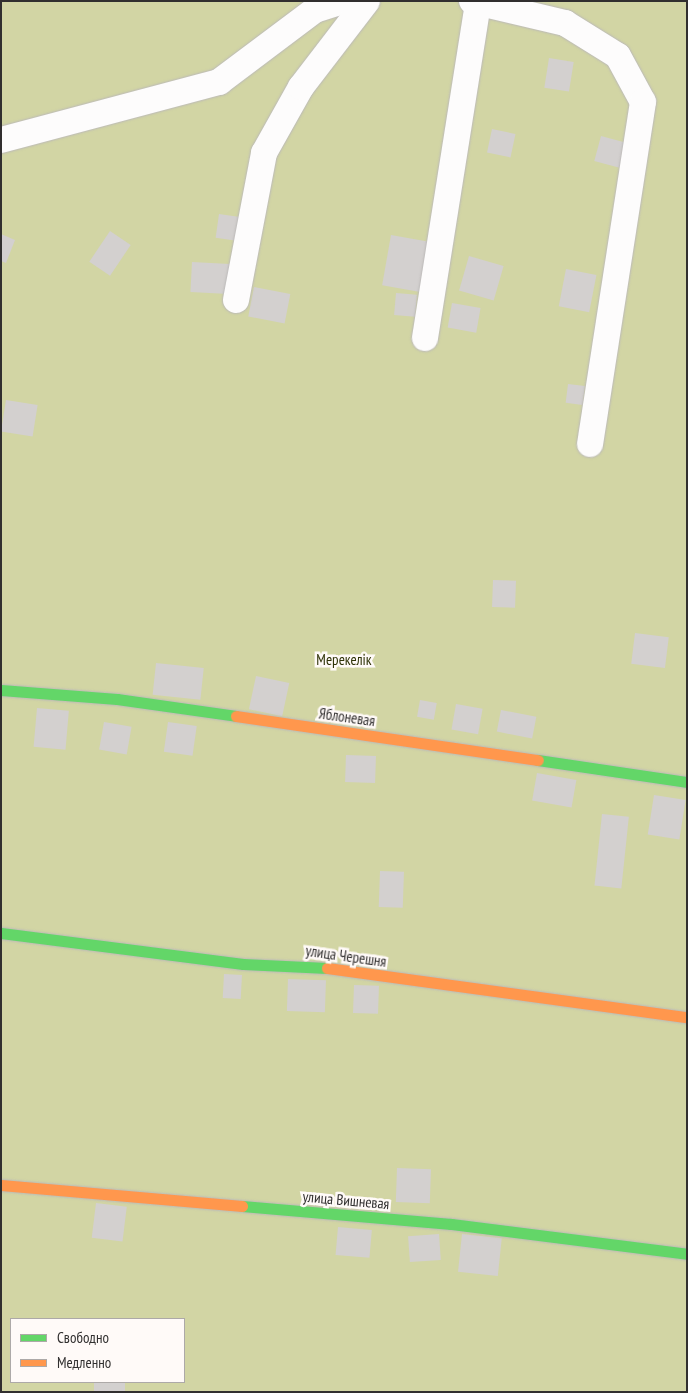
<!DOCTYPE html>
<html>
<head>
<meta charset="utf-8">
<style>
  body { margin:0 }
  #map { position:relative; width:688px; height:1393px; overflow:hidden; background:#f0edeb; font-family:"PT Sans Narrow",sans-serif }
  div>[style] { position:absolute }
  .green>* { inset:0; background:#d2d5a4 }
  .building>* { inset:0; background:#d3d0cf; transform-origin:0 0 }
  .roads { filter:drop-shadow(0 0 1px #bbb9b8) drop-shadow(0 0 1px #bbb9b8) }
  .street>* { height:26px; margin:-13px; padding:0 13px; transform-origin:13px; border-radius:13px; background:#fdfcfc }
  .fast>* { height:11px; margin:-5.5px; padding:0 5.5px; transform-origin:5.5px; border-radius:5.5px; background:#63d668 }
  .slow>* { height:11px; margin:-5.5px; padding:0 5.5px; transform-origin:5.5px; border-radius:5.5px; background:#ff974d }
  span { translate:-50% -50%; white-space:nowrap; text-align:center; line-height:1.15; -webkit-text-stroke:5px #fffaf8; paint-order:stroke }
  .park-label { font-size:15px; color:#2f3307 }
  .street-label { font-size:15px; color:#312f2f }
  .frame { position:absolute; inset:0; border:2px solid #312f2f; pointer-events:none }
  .legend { position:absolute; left:10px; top:1318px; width:175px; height:65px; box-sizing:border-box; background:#fffaf8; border:1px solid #ada9a8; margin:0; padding:6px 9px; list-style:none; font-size:15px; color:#312f2f }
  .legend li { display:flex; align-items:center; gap:10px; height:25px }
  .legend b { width:25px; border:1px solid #ada9a8 }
</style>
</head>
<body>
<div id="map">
  <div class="green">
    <div style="clip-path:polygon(evenodd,1px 1px,687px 1px,687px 1392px,1px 1392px,1px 1px,11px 1319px,184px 1319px,184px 1382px,11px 1382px,11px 1319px)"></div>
  </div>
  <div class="building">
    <div style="left:549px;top:58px;width:25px;height:30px;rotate:9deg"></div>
    <div style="left:492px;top:129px;width:24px;height:24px;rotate:12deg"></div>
    <div style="left:601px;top:136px;width:28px;height:26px;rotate:15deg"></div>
    <div style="left:219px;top:214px;width:21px;height:24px;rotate:8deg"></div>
    <div style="left:110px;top:231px;width:25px;height:37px;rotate:34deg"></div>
    <div style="clip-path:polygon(1px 234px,15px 240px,6px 263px,1px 261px)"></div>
    <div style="left:391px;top:235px;width:40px;height:51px;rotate:10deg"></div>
    <div style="left:469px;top:256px;width:36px;height:36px;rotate:16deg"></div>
    <div style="left:192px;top:262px;width:38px;height:30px;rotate:3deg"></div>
    <div style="left:566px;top:269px;width:31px;height:38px;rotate:11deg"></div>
    <div style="left:254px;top:287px;width:37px;height:30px;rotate:11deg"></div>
    <div style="left:396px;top:293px;width:21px;height:22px;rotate:5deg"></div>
    <div style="left:452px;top:303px;width:29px;height:25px;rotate:10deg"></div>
    <div style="left:568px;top:384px;width:17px;height:19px;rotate:7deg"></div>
    <div style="left:6px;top:400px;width:32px;height:32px;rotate:9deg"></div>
    <div style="left:493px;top:580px;width:23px;height:27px;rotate:2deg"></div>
    <div style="left:635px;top:633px;width:34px;height:31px;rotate:7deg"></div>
    <div style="left:156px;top:663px;width:48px;height:32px;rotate:6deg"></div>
    <div style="left:256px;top:676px;width:34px;height:34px;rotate:12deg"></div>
    <div style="left:420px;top:700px;width:17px;height:17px;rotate:10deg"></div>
    <div style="left:456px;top:704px;width:27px;height:26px;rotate:10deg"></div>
    <div style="left:37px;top:708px;width:32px;height:39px;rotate:5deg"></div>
    <div style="left:501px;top:710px;width:36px;height:22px;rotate:11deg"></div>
    <div style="left:104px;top:722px;width:28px;height:28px;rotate:10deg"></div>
    <div style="left:168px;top:722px;width:29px;height:30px;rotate:8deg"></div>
    <div style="left:346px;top:755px;width:30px;height:27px;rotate:2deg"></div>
    <div style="left:537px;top:773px;width:40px;height:28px;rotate:10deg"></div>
    <div style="left:654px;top:795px;width:32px;height:40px;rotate:9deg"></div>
    <div style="left:602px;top:814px;width:27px;height:72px;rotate:6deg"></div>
    <div style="left:380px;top:871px;width:24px;height:36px;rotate:2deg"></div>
    <div style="left:224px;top:974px;width:18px;height:24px;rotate:3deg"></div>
    <div style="left:288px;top:979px;width:38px;height:32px;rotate:2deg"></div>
    <div style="left:354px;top:985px;width:25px;height:28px;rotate:2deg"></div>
    <div style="left:397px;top:1168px;width:34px;height:34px;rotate:2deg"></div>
    <div style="left:96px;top:1203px;width:31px;height:35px;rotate:7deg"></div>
    <div style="left:338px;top:1227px;width:34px;height:28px;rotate:5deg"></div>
    <div style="left:439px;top:1234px;width:26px;height:31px;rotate:86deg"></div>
    <div style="left:462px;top:1234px;width:40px;height:38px;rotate:6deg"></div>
    <div style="left:94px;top:1382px;width:31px;height:10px"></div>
  </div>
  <div class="roads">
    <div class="street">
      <div style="left:472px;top:1px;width:96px;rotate:13.3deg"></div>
      <div style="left:565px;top:23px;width:62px;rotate:31.9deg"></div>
      <div style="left:618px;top:56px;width:52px;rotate:61.5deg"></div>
      <div style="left:643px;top:102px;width:346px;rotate:98.8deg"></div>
      <div style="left:1px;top:140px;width:226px;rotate:-14.9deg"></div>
      <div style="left:219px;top:82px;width:120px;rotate:-36.9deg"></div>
      <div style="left:315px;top:10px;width:28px;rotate:-18deg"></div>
      <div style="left:236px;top:300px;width:150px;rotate:-79.2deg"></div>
      <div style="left:264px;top:153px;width:76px;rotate:-60.7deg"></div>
      <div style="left:301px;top:87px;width:108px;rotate:-52.5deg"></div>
      <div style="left:425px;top:338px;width:339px;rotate:-81deg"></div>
    </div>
    <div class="fast">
      <div style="left:1px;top:690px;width:116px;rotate:4.4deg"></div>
      <div style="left:117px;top:699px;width:120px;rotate:8.1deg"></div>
      <div style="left:538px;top:760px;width:151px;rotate:8.4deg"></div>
      <div style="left:1px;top:933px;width:244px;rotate:7.3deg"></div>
      <div style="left:243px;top:964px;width:84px;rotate:2.7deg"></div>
      <div style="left:242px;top:1206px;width:210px;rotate:4.9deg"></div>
      <div style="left:451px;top:1224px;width:238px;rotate:7.2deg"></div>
    </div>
    <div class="slow">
      <div style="left:236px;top:716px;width:305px;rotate:8.3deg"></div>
      <div style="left:327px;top:968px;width:363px;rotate:7.8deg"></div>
      <div style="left:1px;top:1185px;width:242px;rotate:5deg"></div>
    </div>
  </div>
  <div class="park-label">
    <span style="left:344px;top:660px">Мерекелік</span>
  </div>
  <div class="street-label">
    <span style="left:347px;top:717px;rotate:8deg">Яблоневая</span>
    <span style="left:346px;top:956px;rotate:8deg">улица Черешня</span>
    <span style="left:346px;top:1200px;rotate:5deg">улица Вишневая</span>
  </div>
  <div class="frame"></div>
  <ul class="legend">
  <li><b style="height:6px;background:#63d668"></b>Свободно</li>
  <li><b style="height:6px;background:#ff974d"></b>Медленно</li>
  </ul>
</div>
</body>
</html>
